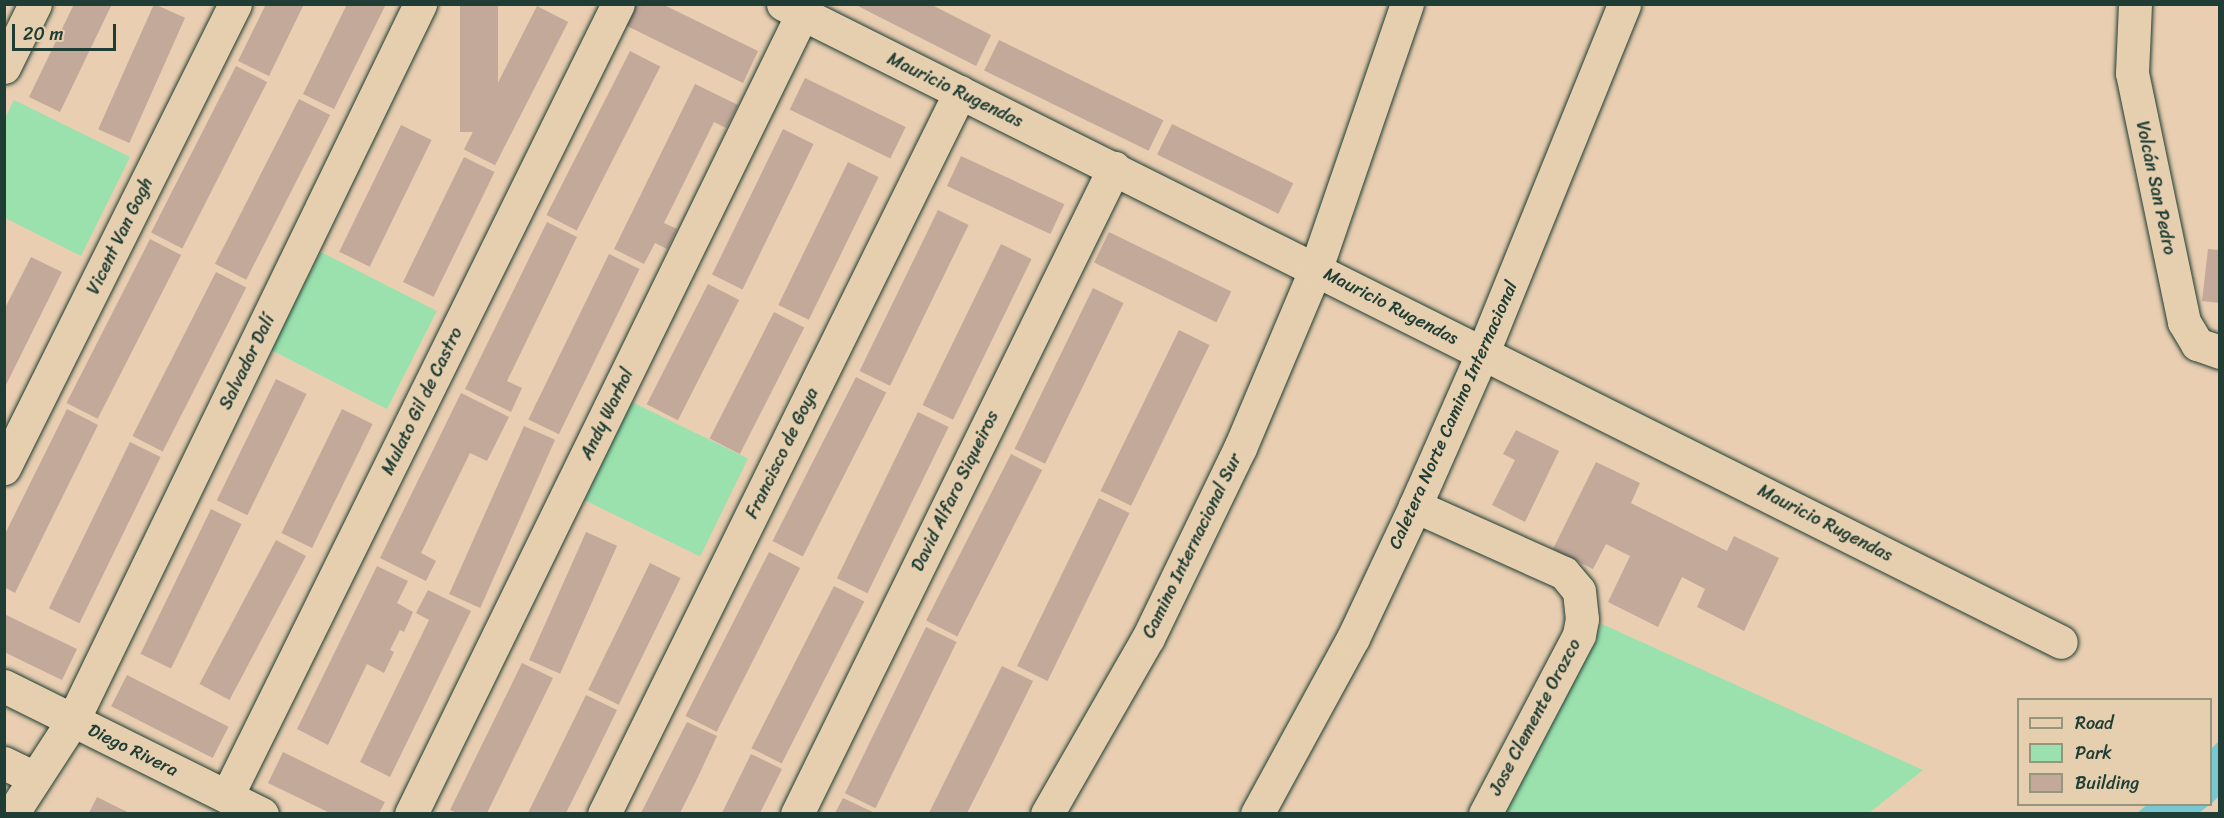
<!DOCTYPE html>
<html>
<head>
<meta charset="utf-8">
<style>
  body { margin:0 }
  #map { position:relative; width:2224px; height:818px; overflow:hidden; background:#e9ceb1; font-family:Sriracha,sans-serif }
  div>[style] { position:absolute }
  .green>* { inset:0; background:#9be1ae; transform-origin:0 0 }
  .water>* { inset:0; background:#77c8d0 }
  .building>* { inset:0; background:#c3a99a; transform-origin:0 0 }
  .roads { filter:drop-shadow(0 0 2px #1f3d34) drop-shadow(0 0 2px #1f3d34) }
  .minor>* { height:33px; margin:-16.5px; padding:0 16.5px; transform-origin:16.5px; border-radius:16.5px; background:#e6cfaf }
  span { translate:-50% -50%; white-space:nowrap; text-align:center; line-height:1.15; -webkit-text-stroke:5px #e6cfaf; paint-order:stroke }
  .street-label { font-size:18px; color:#1f3d34 }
  .frame { position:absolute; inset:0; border:6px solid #1f3d34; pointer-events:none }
  .legend { position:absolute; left:2017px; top:698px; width:195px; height:108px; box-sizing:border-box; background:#e6cfaf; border:2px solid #96957e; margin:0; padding:8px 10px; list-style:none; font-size:18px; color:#1f3d34 }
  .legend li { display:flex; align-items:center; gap:12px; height:30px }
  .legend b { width:30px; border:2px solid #96957e }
  .scale { position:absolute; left:12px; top:24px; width:104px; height:27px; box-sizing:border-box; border:3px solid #1f3d34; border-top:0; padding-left:8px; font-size:18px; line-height:21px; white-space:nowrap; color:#1f3d34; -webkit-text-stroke:4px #e6cfaf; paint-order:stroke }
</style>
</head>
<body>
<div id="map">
  <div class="green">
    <div style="clip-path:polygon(14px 100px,130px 157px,81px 256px,5px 218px,5px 118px)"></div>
    <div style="left:321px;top:252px;width:130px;height:110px;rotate:27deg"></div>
    <div style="left:632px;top:402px;width:129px;height:109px;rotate:26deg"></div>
    <div style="clip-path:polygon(1602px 624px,1923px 770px,1869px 813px,1498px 814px)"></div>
  </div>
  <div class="water">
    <div style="clip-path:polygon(2219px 741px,2219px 796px,2211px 804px,2211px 749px)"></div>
    <div style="clip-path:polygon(2148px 804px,2209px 804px,2209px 805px,2199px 813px,2137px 813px)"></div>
  </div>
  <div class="building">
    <div style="clip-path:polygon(74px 4px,112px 4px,60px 112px,29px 97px)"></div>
    <div style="left:154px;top:4px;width:34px;height:137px;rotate:24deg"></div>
    <div style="clip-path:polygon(266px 4px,304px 4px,269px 76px,238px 61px)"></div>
    <div style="clip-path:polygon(347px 4px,386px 4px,334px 109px,303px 94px)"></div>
    <div style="left:460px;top:4px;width:38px;height:128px"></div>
    <div style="clip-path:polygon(630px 4px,662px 4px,758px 51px,743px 83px,621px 23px)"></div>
    <div style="clip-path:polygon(854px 4px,930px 4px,991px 35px,976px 66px)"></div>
    <div style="left:537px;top:6px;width:35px;height:161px;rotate:27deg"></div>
    <div style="left:999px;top:40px;width:183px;height:34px;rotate:26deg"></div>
    <div style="left:630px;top:51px;width:34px;height:184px;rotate:27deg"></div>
    <div style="left:236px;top:66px;width:35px;height:187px;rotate:27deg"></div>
    <div style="left:805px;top:78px;width:112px;height:35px;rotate:26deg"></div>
    <div style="clip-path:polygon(695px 84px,738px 105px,726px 128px,714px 122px,664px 223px,677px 229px,667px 249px,655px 243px,644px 264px,614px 249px)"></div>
    <div style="left:299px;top:99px;width:35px;height:185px;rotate:27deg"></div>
    <div style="left:1172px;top:124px;width:135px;height:34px;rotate:26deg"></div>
    <div style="left:401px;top:125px;width:34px;height:141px;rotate:26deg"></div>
    <div style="left:783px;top:129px;width:34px;height:162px;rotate:26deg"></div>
    <div style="left:961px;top:156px;width:114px;height:33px;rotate:25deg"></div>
    <div style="left:464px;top:157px;width:34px;height:139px;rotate:26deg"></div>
    <div style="left:848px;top:162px;width:34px;height:159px;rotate:26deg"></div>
    <div style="left:938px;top:210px;width:34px;height:179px;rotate:26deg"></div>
    <div style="clip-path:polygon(547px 222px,577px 237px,507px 381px,522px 388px,511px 412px,465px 389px)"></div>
    <div style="left:1109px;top:232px;width:136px;height:34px;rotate:26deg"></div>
    <div style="left:150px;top:239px;width:35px;height:184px;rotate:27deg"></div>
    <div style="left:1001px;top:244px;width:34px;height:179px;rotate:26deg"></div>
    <div style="clip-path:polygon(2208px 249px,2220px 250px,2220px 303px,2202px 301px)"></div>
    <div style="left:609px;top:254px;width:34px;height:184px;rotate:26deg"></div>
    <div style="clip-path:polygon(31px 257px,62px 272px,4px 389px,4px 310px)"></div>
    <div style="left:216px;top:272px;width:34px;height:184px;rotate:27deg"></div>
    <div style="left:708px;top:284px;width:35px;height:135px;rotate:27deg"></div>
    <div style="left:1093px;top:288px;width:34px;height:179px;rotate:26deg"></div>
    <div style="left:774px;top:312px;width:34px;height:142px;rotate:27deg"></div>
    <div style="left:1179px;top:330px;width:34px;height:179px;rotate:26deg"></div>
    <div style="left:856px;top:377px;width:34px;height:184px;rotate:27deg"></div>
    <div style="left:276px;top:379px;width:34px;height:135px;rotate:26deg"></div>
    <div style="clip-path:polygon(461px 393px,509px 417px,487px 461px,470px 453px,421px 553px,436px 561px,426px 581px,380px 558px)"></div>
    <div style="clip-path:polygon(67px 409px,98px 425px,15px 593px,4px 587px,4px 536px)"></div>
    <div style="left:342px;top:409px;width:34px;height:138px;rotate:26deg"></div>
    <div style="left:918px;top:412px;width:34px;height:185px;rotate:26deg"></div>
    <div style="left:524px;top:426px;width:34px;height:184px;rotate:24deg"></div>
    <div style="clip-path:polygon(1516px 430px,1559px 451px,1525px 522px,1492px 505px,1515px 460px,1503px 454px)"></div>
    <div style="left:130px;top:442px;width:34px;height:185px;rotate:26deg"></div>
    <div style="left:1011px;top:454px;width:35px;height:187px;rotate:27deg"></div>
    <div style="clip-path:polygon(1596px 462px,1640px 483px,1631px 503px,1727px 551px,1734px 536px,1779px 558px,1744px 631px,1697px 607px,1705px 589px,1682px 577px,1658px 627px,1608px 602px,1630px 556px,1606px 544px,1593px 569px,1553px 549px)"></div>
    <div style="left:1099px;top:498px;width:34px;height:187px;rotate:26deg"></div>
    <div style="left:211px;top:509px;width:34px;height:161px;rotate:26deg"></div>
    <div style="left:586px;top:532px;width:34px;height:140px;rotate:24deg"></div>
    <div style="left:276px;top:540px;width:34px;height:163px;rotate:28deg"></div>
    <div style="left:769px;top:552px;width:35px;height:184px;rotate:27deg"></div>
    <div style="left:650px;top:563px;width:34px;height:141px;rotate:26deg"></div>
    <div style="clip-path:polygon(377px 566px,408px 581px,397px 603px,413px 612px,404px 632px,400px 630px,390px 650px,394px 652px,384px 673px,367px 664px,328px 745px,297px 729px)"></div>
    <div style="left:834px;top:586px;width:34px;height:182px;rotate:27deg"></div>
    <div style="clip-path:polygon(428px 590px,471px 611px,390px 777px,360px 762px,429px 620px,416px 613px)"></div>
    <div style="clip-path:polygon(4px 614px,77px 649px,62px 680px,4px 652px)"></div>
    <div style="left:926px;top:627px;width:34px;height:185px;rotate:26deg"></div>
    <div style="clip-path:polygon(522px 663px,553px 678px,487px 813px,457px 813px,450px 810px)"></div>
    <div style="clip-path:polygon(1002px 666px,1033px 681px,992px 764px,967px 813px,929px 813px)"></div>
    <div style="left:127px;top:675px;width:114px;height:35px;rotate:27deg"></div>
    <div style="clip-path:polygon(586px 695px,617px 710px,596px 753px,566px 813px,528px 813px)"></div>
    <div style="clip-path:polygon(687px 722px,717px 736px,697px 779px,680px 813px,641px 813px)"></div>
    <div style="clip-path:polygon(283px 752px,385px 802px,379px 813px,330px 813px,268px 783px)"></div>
    <div style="clip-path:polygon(751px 754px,782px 769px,760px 813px,722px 813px)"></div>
    <div style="clip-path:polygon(97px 797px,119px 808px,130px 813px,89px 813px)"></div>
    <div style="clip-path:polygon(843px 798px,875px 813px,835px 813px)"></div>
  </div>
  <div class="roads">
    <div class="minor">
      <div style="left:783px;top:4px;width:1428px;rotate:26.53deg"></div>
      <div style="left:2135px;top:4px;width:69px;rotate:92.5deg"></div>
      <div style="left:2132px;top:73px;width:254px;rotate:78.2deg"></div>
      <div style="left:2184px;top:322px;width:26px;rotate:59deg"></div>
      <div style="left:2197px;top:344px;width:24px;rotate:19deg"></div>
      <div style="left:4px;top:67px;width:70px;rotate:-63.8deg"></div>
      <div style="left:4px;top:468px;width:518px;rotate:-63.53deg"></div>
      <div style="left:1415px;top:506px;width:163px;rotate:24.2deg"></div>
      <div style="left:1564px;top:573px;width:23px;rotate:50deg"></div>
      <div style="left:1579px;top:591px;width:28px;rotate:84deg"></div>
      <div style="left:1582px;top:619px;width:16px;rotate:101deg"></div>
      <div style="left:1579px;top:635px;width:202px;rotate:117.7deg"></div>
      <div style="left:4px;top:686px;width:288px;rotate:26.4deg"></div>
      <div style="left:4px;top:763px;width:34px;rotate:26deg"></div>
      <div style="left:227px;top:796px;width:883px;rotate:-63.73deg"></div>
      <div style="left:12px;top:814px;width:112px;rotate:-57deg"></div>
      <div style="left:73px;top:720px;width:796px;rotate:-64.14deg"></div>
      <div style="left:411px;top:814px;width:890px;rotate:-63.95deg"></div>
      <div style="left:604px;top:814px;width:805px;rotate:-63.75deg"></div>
      <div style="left:797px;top:814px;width:720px;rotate:-63.86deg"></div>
      <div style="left:1047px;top:814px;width:203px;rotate:-60.2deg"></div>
      <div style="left:1148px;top:638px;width:211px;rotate:-64.2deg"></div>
      <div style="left:1240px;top:448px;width:195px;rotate:-67.1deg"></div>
      <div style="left:1316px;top:268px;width:279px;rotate:-71deg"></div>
      <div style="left:1257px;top:814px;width:200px;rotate:-61.4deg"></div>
      <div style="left:1353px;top:638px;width:146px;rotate:-64.8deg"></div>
      <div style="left:1415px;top:506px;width:168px;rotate:-66.2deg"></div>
      <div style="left:1483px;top:352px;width:375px;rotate:-67.9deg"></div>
    </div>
  </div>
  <div class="street-label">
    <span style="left:955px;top:90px;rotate:26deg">Mauricio Rugendas</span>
    <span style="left:2156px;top:188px;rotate:78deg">Volcán San Pedro</span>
    <span style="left:120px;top:236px;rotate:-64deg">Vicent Van Gogh</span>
    <span style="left:1391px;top:306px;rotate:27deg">Mauricio Rugendas</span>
    <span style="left:247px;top:362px;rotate:-64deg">Salvador Dalí</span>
    <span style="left:422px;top:401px;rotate:-64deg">Mulato Gil de Castro</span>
    <span style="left:607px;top:414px;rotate:-64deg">Andy Warhol</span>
    <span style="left:1453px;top:415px;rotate:-66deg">Caletera Norte Camino Internacional</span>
    <span style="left:782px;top:453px;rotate:-64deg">Francisco de Goya</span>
    <span style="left:955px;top:491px;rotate:-64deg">David Alfaro Siqueiros</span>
    <span style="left:1825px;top:523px;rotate:27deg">Mauricio Rugendas</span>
    <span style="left:1192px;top:546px;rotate:-64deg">Camino Internacional Sur</span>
    <span style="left:1535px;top:717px;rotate:-62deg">Jose Clemente Orozco</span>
    <span style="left:133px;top:750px;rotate:26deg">Diego Rivera</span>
  </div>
  <div class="frame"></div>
  <ul class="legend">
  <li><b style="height:8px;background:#e6cfaf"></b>Road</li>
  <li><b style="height:16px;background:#9be1ae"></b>Park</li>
  <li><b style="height:16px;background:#c3a99a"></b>Building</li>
  </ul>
  <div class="scale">20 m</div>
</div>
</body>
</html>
